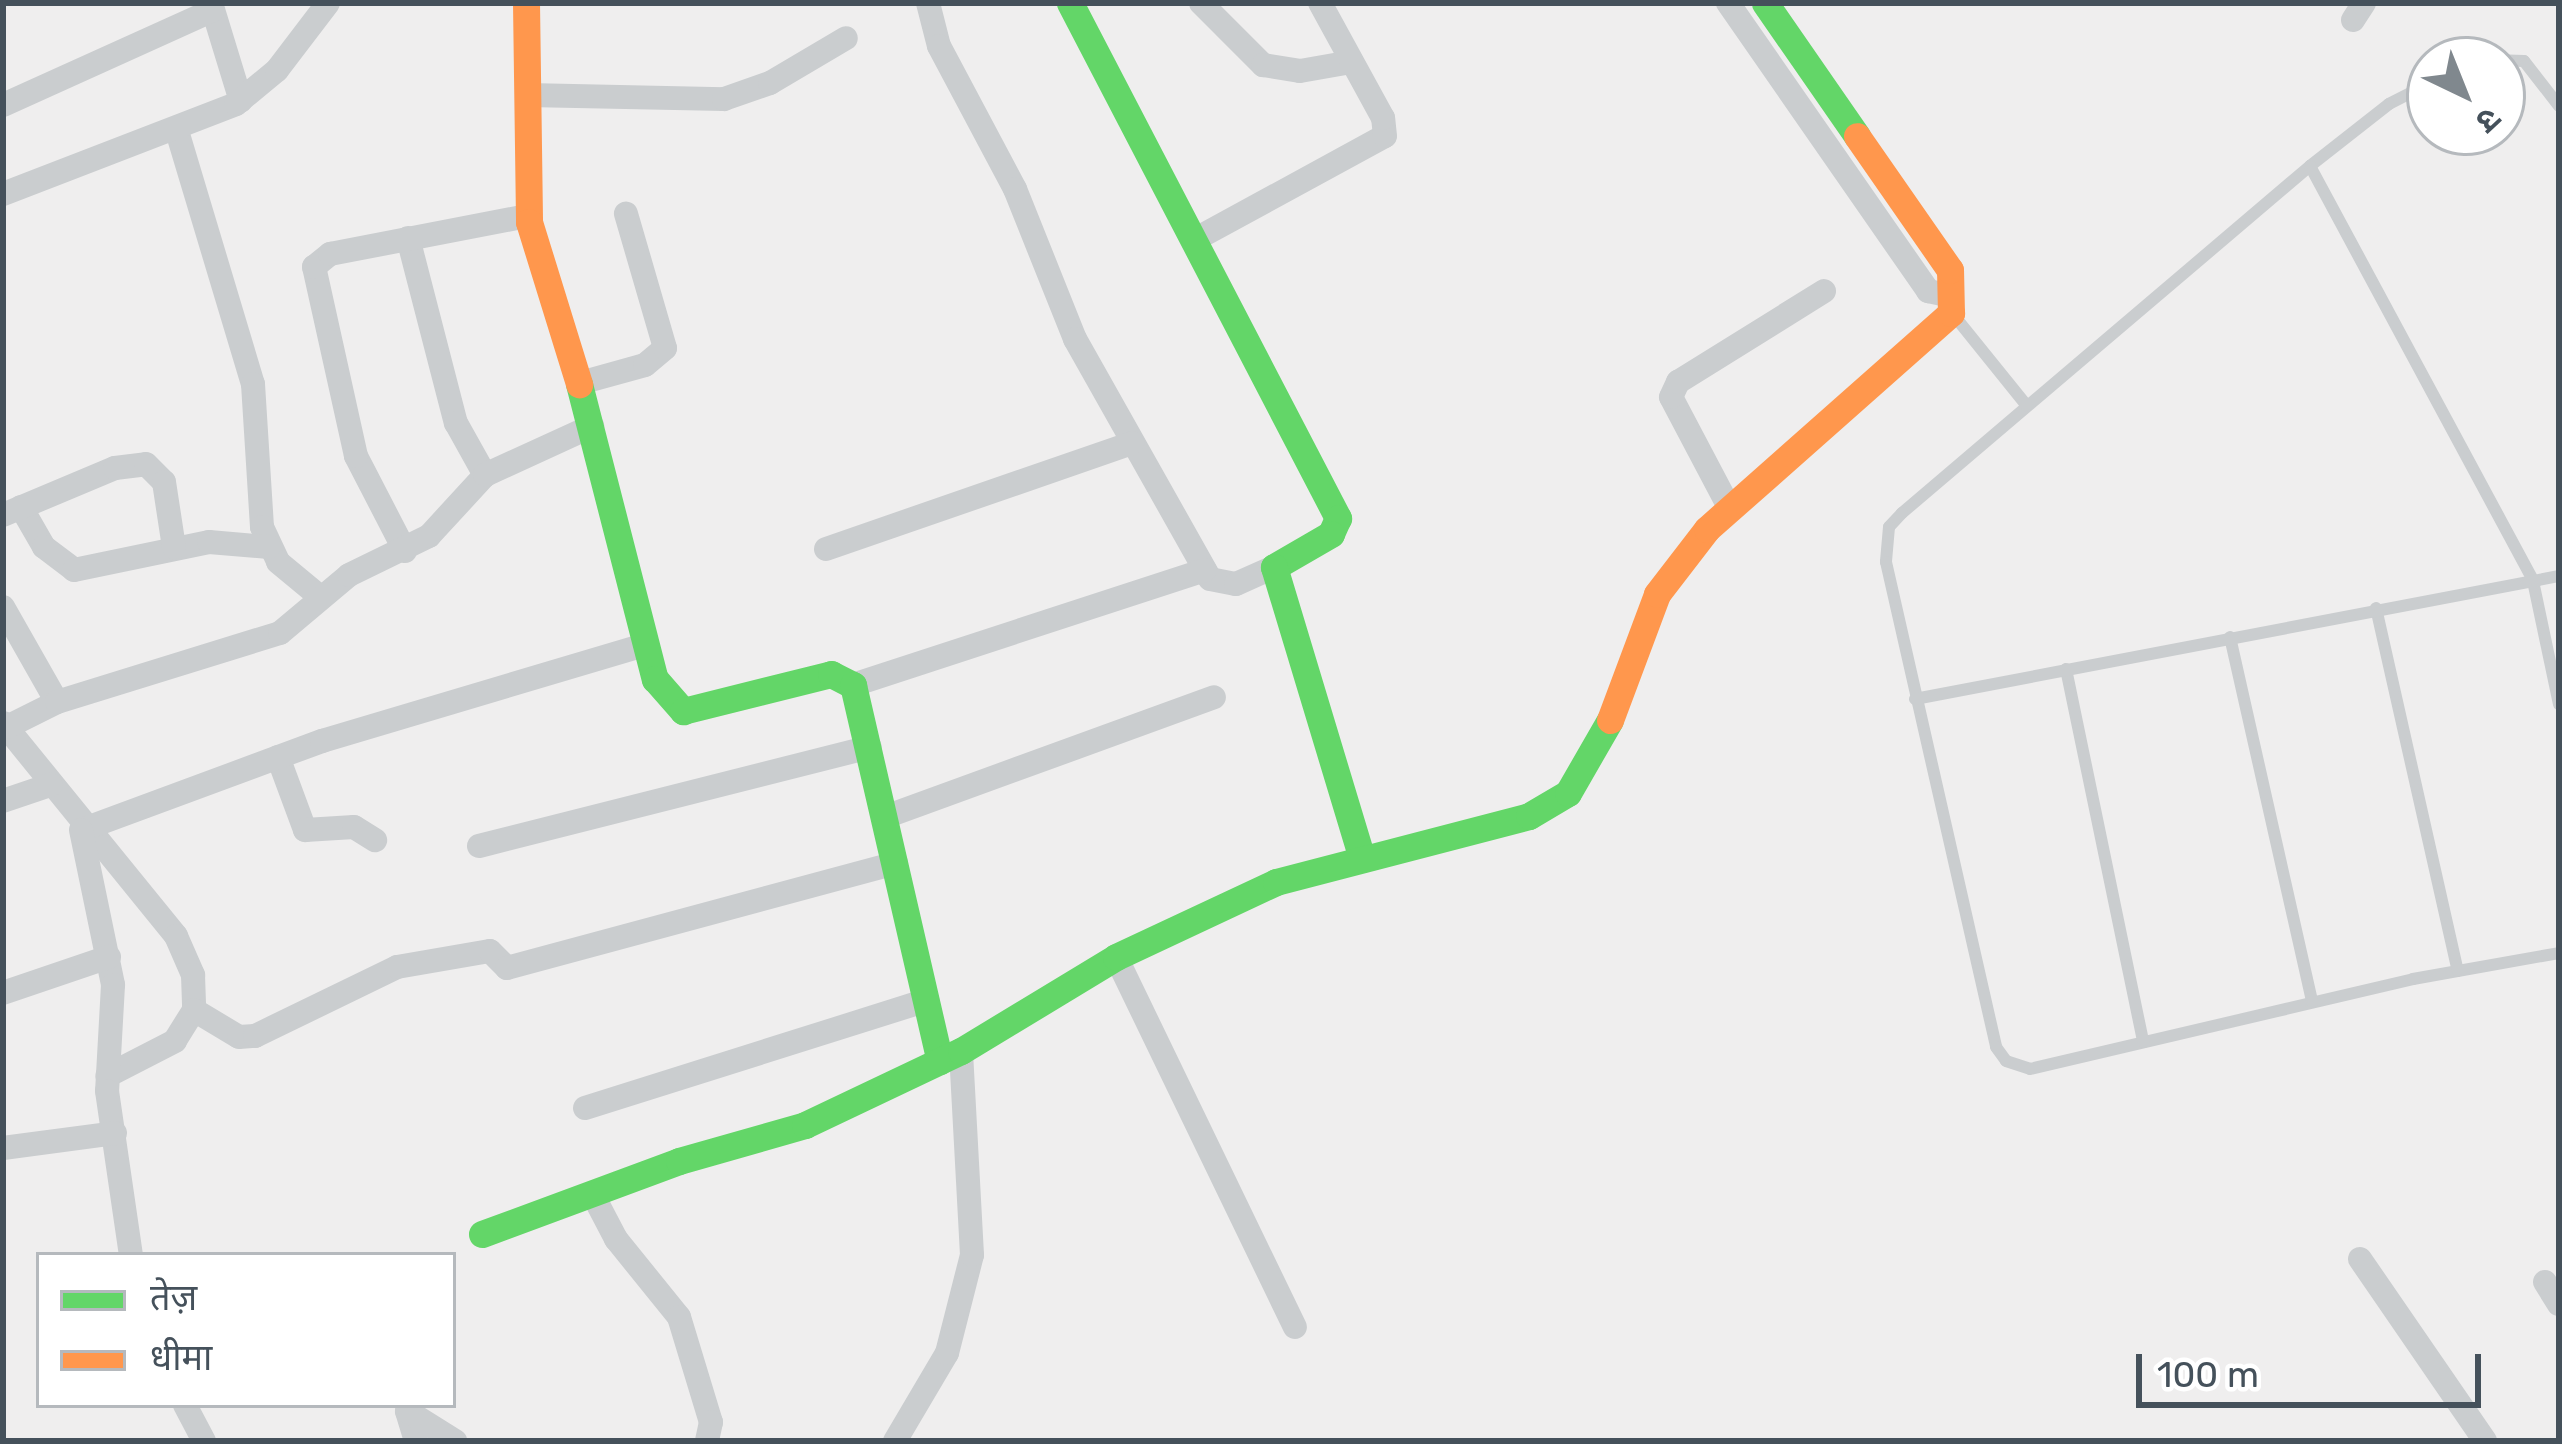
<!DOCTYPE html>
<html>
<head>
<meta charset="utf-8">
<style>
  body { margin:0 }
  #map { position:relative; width:2562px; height:1444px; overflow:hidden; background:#efeeee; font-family:Rubik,"Noto Sans Devanagari",sans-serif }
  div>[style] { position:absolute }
  .lane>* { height:12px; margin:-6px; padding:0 6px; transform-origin:6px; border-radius:6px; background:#cacdcf }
  .street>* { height:24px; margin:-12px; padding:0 12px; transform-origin:12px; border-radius:12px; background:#cacdcf }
  .fast>* { height:27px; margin:-13.5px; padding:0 13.5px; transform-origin:13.5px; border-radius:13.5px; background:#63d668 }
  .slow>* { height:27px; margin:-13.5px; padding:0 13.5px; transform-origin:13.5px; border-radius:13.5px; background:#ff974d }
  span { translate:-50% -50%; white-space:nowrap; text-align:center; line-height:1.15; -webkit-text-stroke:12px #fff; paint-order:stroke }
  .frame { position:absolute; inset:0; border:6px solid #45515b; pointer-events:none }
  .legend { position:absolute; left:36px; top:1252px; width:420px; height:156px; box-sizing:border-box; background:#fff; border:3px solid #b5b9bd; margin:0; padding:15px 21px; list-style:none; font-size:36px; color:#45515b }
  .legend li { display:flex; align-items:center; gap:24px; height:60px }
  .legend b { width:60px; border:3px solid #b5b9bd }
  .north { position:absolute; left:2406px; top:36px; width:120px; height:120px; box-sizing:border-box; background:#fff; border:3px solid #b5b9bd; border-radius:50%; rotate:137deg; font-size:33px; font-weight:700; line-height:48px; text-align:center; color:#45515b }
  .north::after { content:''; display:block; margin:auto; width:42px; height:54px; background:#80888e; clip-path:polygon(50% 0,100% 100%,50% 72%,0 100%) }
  .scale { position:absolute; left:2136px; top:1354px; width:345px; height:54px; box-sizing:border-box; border:6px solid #45515b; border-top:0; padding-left:15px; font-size:36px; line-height:42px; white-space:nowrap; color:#45515b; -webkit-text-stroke:9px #fff; paint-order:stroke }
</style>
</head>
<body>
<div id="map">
  <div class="lane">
    <div style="left:2493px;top:60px;width:31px;rotate:2deg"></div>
    <div style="left:2524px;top:61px;width:57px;rotate:52.1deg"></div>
    <div style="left:2430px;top:83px;width:46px;rotate:152.9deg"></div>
    <div style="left:2389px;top:104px;width:100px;rotate:141.9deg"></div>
    <div style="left:2310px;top:166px;width:536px;rotate:139.62deg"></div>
    <div style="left:1902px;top:513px;width:19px;rotate:133deg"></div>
    <div style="left:1889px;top:527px;width:35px;rotate:95deg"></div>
    <div style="left:1886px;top:562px;width:497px;rotate:77.2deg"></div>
    <div style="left:1996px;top:1047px;width:17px;rotate:54deg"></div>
    <div style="left:2006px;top:1061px;width:25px;rotate:18deg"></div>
    <div style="left:2030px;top:1069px;width:393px;rotate:-13.2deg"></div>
    <div style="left:2413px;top:979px;width:148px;rotate:-10.1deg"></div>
    <div style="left:2310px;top:166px;width:471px;rotate:61.7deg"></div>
    <div style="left:2533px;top:581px;width:126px;rotate:78.1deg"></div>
    <div style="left:1952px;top:313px;width:119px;rotate:51.1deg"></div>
    <div style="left:2376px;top:608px;width:372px;rotate:77.3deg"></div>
    <div style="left:2230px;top:637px;width:374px;rotate:77.3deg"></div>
    <div style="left:2066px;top:669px;width:381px;rotate:78.3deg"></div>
    <div style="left:1915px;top:699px;width:656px;rotate:-10.81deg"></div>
  </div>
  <div class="street">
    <div style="left:211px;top:3px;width:102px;rotate:73deg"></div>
    <div style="left:928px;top:3px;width:44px;rotate:75.7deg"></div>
    <div style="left:939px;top:46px;width:162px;rotate:62deg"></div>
    <div style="left:1015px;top:189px;width:162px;rotate:68.2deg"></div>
    <div style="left:1075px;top:339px;width:275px;rotate:60.6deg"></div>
    <div style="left:1210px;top:579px;width:26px;rotate:11deg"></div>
    <div style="left:1236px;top:584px;width:42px;rotate:-24.1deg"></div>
    <div style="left:1201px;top:3px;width:88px;rotate:45deg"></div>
    <div style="left:1263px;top:65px;width:37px;rotate:9deg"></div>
    <div style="left:1300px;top:71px;width:52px;rotate:-10deg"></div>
    <div style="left:1728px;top:3px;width:351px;rotate:55.2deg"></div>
    <div style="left:1928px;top:291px;width:19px;rotate:12deg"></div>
    <div style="left:2353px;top:20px;width:20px;rotate:-57deg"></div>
    <div style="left:527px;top:95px;width:197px;rotate:1.2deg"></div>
    <div style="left:724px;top:99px;width:49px;rotate:-19.2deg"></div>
    <div style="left:770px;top:83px;width:88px;rotate:-30.6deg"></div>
    <div style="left:3px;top:105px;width:230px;rotate:-24.3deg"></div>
    <div style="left:177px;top:131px;width:264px;rotate:73.3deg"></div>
    <div style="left:253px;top:384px;width:143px;rotate:86.4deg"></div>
    <div style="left:262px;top:527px;width:38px;rotate:65deg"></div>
    <div style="left:278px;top:562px;width:53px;rotate:39.7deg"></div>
    <div style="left:3px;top:194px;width:250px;rotate:-21.1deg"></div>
    <div style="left:236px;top:104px;width:53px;rotate:-39.7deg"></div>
    <div style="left:277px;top:70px;width:84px;rotate:-52.7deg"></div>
    <div style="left:408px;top:238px;width:191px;rotate:75.5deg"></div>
    <div style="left:456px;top:423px;width:60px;rotate:60.9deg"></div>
    <div style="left:1194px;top:240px;width:217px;rotate:-28.6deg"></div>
    <div style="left:1385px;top:136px;width:18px;rotate:-96deg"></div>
    <div style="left:1383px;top:118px;width:131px;rotate:-118.7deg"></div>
    <div style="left:580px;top:383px;width:67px;rotate:-15.5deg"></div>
    <div style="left:645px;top:365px;width:26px;rotate:-40deg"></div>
    <div style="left:665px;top:348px;width:140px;rotate:-106.2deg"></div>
    <div style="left:21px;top:507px;width:46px;rotate:60.1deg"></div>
    <div style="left:44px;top:547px;width:38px;rotate:37deg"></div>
    <div style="left:74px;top:570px;width:138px;rotate:-11.7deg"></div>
    <div style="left:209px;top:542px;width:60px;rotate:4.8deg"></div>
    <div style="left:1729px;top:507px;width:124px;rotate:-117.8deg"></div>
    <div style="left:1671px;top:397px;width:17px;rotate:-65deg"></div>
    <div style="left:1678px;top:382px;width:172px;rotate:-31.9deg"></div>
    <div style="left:3px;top:515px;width:121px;rotate:-22.8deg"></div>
    <div style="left:115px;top:468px;width:31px;rotate:-7deg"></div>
    <div style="left:146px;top:464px;width:25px;rotate:45deg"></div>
    <div style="left:164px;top:482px;width:66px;rotate:81.3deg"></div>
    <div style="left:826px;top:549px;width:324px;rotate:-19.1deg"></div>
    <div style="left:405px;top:551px;width:107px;rotate:-117.3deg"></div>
    <div style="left:356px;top:456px;width:194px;rotate:-102.5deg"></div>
    <div style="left:314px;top:267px;width:21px;rotate:-39deg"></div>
    <div style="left:330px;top:254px;width:202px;rotate:-10.9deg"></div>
    <div style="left:3px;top:607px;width:109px;rotate:60.4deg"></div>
    <div style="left:853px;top:685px;width:370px;rotate:-18.1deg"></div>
    <div style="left:3px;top:723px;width:274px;rotate:50.9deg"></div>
    <div style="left:176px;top:936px;width:43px;rotate:66.4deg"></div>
    <div style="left:193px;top:975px;width:35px;rotate:88deg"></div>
    <div style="left:194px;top:1010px;width:36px;rotate:122deg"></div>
    <div style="left:175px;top:1041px;width:76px;rotate:152.8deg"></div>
    <div style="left:7px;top:727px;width:56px;rotate:-26.6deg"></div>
    <div style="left:57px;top:702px;width:233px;rotate:-17.2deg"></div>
    <div style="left:280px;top:633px;width:90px;rotate:-40deg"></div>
    <div style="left:349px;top:575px;width:89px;rotate:-26deg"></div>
    <div style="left:429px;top:536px;width:83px;rotate:-47.4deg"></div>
    <div style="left:485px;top:475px;width:118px;rotate:-24.6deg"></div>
    <div style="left:278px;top:757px;width:78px;rotate:69.7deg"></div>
    <div style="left:305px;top:830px;width:49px;rotate:-3.5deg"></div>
    <div style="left:354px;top:827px;width:25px;rotate:32deg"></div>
    <div style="left:3px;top:801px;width:50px;rotate:-18.8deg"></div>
    <div style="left:885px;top:817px;width:350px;rotate:-20deg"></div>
    <div style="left:84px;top:829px;width:254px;rotate:-20.3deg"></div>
    <div style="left:322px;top:741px;width:339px;rotate:-16.6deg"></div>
    <div style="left:81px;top:830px;width:158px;rotate:78.3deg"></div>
    <div style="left:113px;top:985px;width:106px;rotate:93.2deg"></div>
    <div style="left:107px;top:1091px;width:166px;rotate:81.7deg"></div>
    <div style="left:479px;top:846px;width:403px;rotate:-14.2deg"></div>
    <div style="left:1116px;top:957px;width:411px;rotate:64.2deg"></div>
    <div style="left:3px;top:993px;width:112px;rotate:-18.8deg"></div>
    <div style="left:194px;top:1010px;width:52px;rotate:31deg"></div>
    <div style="left:239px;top:1037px;width:16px;rotate:-4deg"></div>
    <div style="left:255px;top:1036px;width:158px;rotate:-25.9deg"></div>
    <div style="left:397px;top:967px;width:94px;rotate:-9.8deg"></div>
    <div style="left:490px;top:951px;width:24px;rotate:45deg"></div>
    <div style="left:507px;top:968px;width:403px;rotate:-15.1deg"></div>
    <div style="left:585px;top:1108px;width:359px;rotate:-17.5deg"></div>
    <div style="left:3px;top:1148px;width:113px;rotate:-7.6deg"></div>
    <div style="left:593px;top:1195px;width:50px;rotate:62.4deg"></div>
    <div style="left:616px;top:1239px;width:100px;rotate:51.1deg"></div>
    <div style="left:679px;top:1317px;width:110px;rotate:73.1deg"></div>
    <div style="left:711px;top:1422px;width:19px;rotate:102deg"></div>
    <div style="left:2360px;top:1259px;width:221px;rotate:55.5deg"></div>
    <div style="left:2545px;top:1282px;width:26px;rotate:58deg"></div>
    <div style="left:185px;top:1405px;width:41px;rotate:62.2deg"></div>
    <div style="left:416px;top:1441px;width:31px;rotate:-107deg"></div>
    <div style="left:407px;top:1411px;width:57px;rotate:32deg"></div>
    <div style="left:895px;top:1441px;width:102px;rotate:-59.4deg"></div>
    <div style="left:947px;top:1353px;width:101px;rotate:-75.7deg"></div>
    <div style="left:972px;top:1255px;width:204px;rotate:-93.1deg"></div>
  </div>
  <div class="fast">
    <div style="left:1070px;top:3px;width:581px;rotate:62.51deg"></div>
    <div style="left:1338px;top:518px;width:17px;rotate:114deg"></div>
    <div style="left:1331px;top:534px;width:66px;rotate:149.9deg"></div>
    <div style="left:1274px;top:567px;width:305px;rotate:73.2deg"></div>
    <div style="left:1765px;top:3px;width:162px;rotate:55.3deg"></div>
    <div style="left:579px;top:384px;width:305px;rotate:75.6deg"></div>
    <div style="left:655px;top:679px;width:43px;rotate:48.8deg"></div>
    <div style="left:683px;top:711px;width:153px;rotate:-14deg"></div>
    <div style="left:831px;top:674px;width:25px;rotate:27deg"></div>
    <div style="left:853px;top:685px;width:386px;rotate:77deg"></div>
    <div style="left:482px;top:1234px;width:210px;rotate:-20.3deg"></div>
    <div style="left:679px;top:1161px;width:131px;rotate:-15.9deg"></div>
    <div style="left:805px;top:1125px;width:173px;rotate:-25.4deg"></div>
    <div style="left:961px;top:1051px;width:181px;rotate:-31.2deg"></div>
    <div style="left:1116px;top:957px;width:177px;rotate:-25.1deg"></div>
    <div style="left:1276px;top:882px;width:261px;rotate:-14.6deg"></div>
    <div style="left:1529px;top:816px;width:45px;rotate:-30.5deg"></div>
    <div style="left:1568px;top:793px;width:84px;rotate:-60.1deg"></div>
  </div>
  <div class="slow">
    <div style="left:526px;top:3px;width:219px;rotate:89.2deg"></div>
    <div style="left:529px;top:222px;width:170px;rotate:72.8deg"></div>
    <div style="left:1610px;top:720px;width:134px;rotate:-69.5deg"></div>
    <div style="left:1657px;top:594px;width:82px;rotate:-52.4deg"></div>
    <div style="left:1707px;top:529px;width:326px;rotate:-41.5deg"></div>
    <div style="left:1951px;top:313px;width:43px;rotate:-91.3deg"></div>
    <div style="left:1950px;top:270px;width:163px;rotate:-124.8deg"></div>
  </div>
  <div class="frame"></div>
  <ul class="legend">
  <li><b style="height:15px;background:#63d668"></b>तेज़</li>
  <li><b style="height:15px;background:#ff974d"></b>धीमा</li>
  </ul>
  <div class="north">उ</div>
  <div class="scale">100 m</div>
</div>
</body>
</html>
